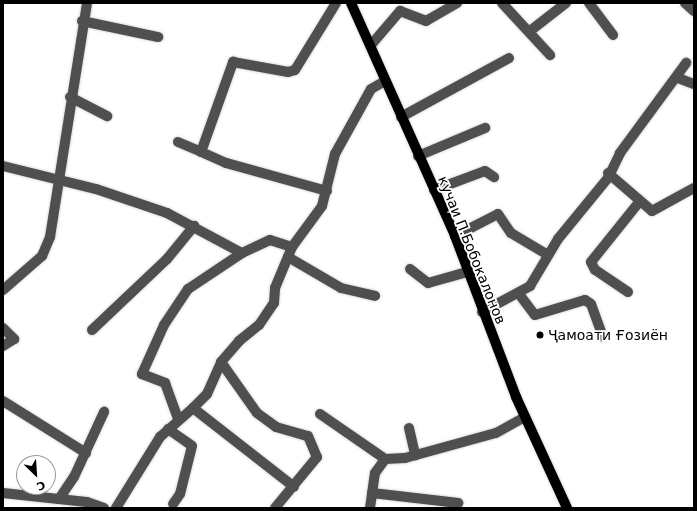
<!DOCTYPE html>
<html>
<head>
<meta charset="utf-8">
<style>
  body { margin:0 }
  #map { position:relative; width:697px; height:511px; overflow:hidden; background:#fff; font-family:"DejaVu Sans",sans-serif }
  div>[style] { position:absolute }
  .roads { filter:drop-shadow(0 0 1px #dbdbdb) drop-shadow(0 0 1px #dbdbdb) }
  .minor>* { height:10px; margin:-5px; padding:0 5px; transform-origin:5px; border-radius:5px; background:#4f4f4f }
  .major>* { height:10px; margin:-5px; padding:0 5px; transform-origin:5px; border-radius:5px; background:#000 }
  .dots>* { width:11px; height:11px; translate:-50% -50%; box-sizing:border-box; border:2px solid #fff; border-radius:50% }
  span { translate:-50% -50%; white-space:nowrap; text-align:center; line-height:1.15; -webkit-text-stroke:3.5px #fff; paint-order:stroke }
  .street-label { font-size:14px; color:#000 }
  .poi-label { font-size:14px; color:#000 }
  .left { translate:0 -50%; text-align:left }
  .frame { position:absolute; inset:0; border:4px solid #000; pointer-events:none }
  .north { position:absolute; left:16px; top:455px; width:40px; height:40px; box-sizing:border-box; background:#fff; border:1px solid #999; border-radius:50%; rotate:155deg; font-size:11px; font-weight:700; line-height:16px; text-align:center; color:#000 }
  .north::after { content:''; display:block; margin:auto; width:14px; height:18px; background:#000; clip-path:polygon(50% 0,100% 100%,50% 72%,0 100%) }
</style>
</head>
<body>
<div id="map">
  <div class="roads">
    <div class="minor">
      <div style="left:502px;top:3px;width:71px;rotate:47.3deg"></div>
      <div style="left:589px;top:3px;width:40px;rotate:53deg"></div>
      <div style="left:685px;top:3px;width:12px;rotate:42deg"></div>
      <div style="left:82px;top:21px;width:78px;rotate:11.9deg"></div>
      <div style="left:530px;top:31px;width:46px;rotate:-37.9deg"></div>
      <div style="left:371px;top:45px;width:45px;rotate:-49.5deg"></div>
      <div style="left:400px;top:11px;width:28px;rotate:21deg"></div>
      <div style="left:426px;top:21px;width:36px;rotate:-30deg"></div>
      <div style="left:678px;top:78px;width:17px;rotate:21deg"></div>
      <div style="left:70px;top:97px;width:42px;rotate:27.2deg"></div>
      <div style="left:401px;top:117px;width:123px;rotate:-28.6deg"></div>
      <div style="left:178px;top:142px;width:25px;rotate:23deg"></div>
      <div style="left:418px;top:156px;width:73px;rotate:-22.7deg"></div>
      <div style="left:3px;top:166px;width:96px;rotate:13.9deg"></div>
      <div style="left:96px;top:189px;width:75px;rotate:18.7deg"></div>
      <div style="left:167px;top:213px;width:85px;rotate:28.1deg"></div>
      <div style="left:242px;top:253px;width:65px;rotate:146.3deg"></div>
      <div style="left:188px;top:289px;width:43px;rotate:123.7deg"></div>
      <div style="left:164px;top:325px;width:54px;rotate:114.2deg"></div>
      <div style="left:142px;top:374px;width:25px;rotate:21deg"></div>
      <div style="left:165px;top:383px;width:37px;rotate:70deg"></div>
      <div style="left:608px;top:173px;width:58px;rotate:40.8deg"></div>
      <div style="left:652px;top:211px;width:48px;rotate:-28.7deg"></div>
      <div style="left:434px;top:190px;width:54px;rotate:-20.4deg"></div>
      <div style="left:485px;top:171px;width:11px;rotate:34deg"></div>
      <div style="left:327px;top:191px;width:105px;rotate:-164.5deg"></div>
      <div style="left:226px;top:163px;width:27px;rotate:-156deg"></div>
      <div style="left:201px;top:152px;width:96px;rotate:-70.4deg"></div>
      <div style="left:233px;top:62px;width:56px;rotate:10.3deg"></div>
      <div style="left:288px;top:72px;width:7px;rotate:-16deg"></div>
      <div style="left:295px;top:70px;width:79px;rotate:-58.5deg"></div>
      <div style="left:455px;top:236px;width:48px;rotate:-27.1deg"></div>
      <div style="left:498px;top:214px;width:23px;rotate:56deg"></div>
      <div style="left:511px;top:233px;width:43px;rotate:30.7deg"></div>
      <div style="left:242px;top:253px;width:31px;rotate:-25deg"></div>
      <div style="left:270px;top:240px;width:23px;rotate:18deg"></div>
      <div style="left:288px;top:257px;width:61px;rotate:30.3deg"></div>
      <div style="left:341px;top:288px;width:35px;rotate:13deg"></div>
      <div style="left:410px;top:269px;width:23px;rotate:38deg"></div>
      <div style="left:428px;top:283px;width:41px;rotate:-15.8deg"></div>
      <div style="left:3px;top:290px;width:52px;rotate:-41.1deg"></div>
      <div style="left:42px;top:256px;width:21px;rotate:-67deg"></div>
      <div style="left:50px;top:237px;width:237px;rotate:-81deg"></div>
      <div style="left:628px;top:292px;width:40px;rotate:-146deg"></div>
      <div style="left:595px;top:270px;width:9px;rotate:-117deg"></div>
      <div style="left:591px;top:262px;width:78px;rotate:-51.2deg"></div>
      <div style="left:519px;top:294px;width:26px;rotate:53deg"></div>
      <div style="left:535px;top:315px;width:52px;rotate:-16.7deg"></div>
      <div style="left:585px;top:300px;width:7px;rotate:34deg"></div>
      <div style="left:591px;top:304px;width:35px;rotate:70deg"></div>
      <div style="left:482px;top:312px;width:55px;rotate:-28.4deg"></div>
      <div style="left:530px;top:286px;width:55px;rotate:-59.2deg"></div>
      <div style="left:558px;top:239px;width:79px;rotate:-50.7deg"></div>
      <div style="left:608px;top:178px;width:28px;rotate:-64deg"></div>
      <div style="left:620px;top:153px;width:112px;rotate:-53.7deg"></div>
      <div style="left:3px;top:328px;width:16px;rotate:45deg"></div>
      <div style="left:14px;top:339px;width:13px;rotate:148deg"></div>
      <div style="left:92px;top:330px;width:103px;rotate:-43.4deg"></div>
      <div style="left:167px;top:259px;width:43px;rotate:-50.7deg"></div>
      <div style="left:221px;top:362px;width:62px;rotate:54.8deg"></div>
      <div style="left:257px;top:413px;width:24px;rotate:36deg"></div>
      <div style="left:276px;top:427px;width:33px;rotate:16deg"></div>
      <div style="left:308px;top:436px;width:23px;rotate:67deg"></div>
      <div style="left:317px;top:457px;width:66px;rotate:129.5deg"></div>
      <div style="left:3px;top:401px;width:98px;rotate:32.1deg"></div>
      <div style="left:193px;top:408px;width:20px;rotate:-45deg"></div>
      <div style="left:207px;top:394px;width:35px;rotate:-66deg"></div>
      <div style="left:221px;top:362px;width:28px;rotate:-49deg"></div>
      <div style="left:239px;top:341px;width:26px;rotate:-39deg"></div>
      <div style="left:259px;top:325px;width:27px;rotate:-56deg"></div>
      <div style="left:274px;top:303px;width:15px;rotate:-86deg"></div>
      <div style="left:275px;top:288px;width:44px;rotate:-67.5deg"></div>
      <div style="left:292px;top:247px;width:51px;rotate:-53.8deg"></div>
      <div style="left:322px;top:206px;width:54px;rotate:-76deg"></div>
      <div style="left:335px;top:154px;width:74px;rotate:-61deg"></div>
      <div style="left:371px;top:89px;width:16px;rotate:-30deg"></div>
      <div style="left:320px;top:414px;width:79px;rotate:34.7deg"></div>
      <div style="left:409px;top:428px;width:28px;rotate:77deg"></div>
      <div style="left:168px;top:429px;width:29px;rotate:35deg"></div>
      <div style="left:192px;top:446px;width:49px;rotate:104deg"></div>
      <div style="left:180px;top:494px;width:12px;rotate:125deg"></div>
      <div style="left:3px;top:493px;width:84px;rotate:6.1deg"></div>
      <div style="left:87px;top:502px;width:18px;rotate:19deg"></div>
      <div style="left:372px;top:493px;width:87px;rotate:6.6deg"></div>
      <div style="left:59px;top:499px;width:27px;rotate:-56deg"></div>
      <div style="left:74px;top:477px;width:72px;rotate:-65.2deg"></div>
      <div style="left:116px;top:508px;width:84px;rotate:-58.2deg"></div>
      <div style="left:160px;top:437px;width:44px;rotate:-41.3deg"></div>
      <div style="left:193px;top:408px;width:128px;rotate:38deg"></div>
      <div style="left:370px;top:508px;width:35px;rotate:-82deg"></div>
      <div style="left:375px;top:473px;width:17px;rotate:-54deg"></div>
      <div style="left:385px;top:459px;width:20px;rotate:-3deg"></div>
      <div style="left:405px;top:458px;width:94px;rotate:-15.4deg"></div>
      <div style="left:496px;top:433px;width:33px;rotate:-29deg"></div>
    </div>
    <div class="major">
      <div style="left:351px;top:3px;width:255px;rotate:65.9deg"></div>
      <div style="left:455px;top:236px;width:172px;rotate:69.2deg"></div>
      <div style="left:516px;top:397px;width:122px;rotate:65.3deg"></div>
    </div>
  </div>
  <div class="dots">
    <div style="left:540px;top:335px;background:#000"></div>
  </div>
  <div class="street-label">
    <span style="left:472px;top:250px;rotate:68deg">кучаи П.Бобокалонов</span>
  </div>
  <div class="poi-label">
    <span class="left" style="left:548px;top:335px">Ҷамоати Ғозиён</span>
  </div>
  <div class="frame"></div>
  <div class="north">С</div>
</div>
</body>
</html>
